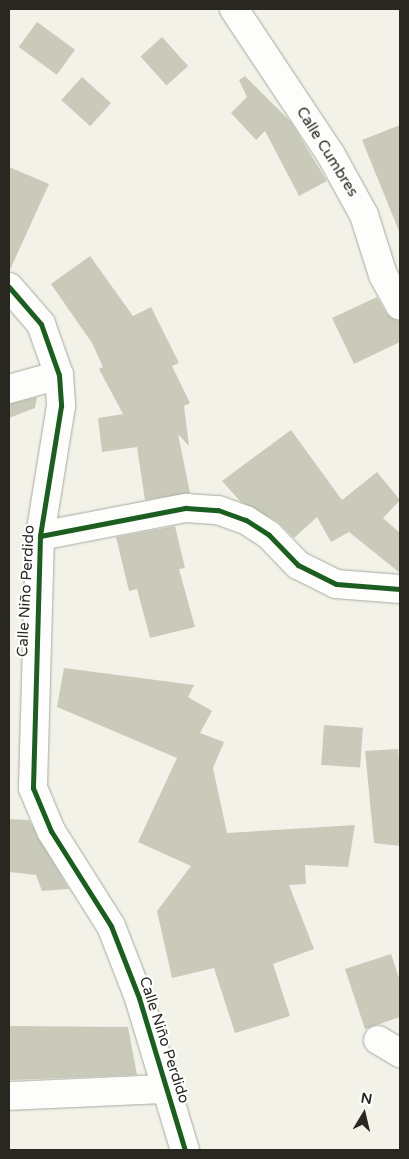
<!DOCTYPE html>
<html>
<head>
<meta charset="utf-8">
<style>
  body { margin:0 }
  #map { position:relative; width:409px; height:1159px; overflow:hidden; background:#f2f2e8; font-family:"Varela Round",sans-serif }
  div>[style] { position:absolute }
  .building>* { inset:0; background:#cacabb; transform-origin:0 0 }
  .roads { filter:drop-shadow(0 0 1px #a9a9a2) drop-shadow(0 0 1px #a9a9a2) }
  .minor>* { height:28px; margin:-14px; padding:0 14px; transform-origin:14px; border-radius:14px; background:#fdfdfc }
  .cycleway>* { height:5px; margin:-2.5px; padding:0 2.5px; transform-origin:2.5px; border-radius:2.5px; background:#1b5e20 }
  span { translate:-50% -50%; white-space:nowrap; text-align:center; line-height:1.15; -webkit-text-stroke:4px #fff; paint-order:stroke }
  .street-label { font-size:15px; color:#282821 }
  .frame { position:absolute; inset:0; border:10px solid #282821; pointer-events:none }
  .north { position:absolute; left:339px; top:1089px; width:50px; height:50px; -webkit-text-stroke:4px #fff; paint-order:stroke; rotate:9deg; font-size:14px; font-weight:700; line-height:20px; text-align:center; color:#282821 }
  .north::after { content:''; display:block; margin:auto; width:18px; height:22px; background:#282821; clip-path:polygon(50% 0,100% 100%,50% 72%,0 100%) }
</style>
</head>
<body>
<div id="map">
  <div class="building">
    <div style="left:37px;top:22px;width:47px;height:31px;rotate:36deg"></div>
    <div style="left:162px;top:37px;width:39px;height:29px;rotate:48deg"></div>
    <div style="clip-path:polygon(245px 76px,291px 122px,327px 181px,299px 196px,265px 131px,256px 140px,231px 113px,247px 97px,239px 80px)"></div>
    <div style="left:82px;top:77px;width:39px;height:31px;rotate:42deg"></div>
    <div style="clip-path:polygon(400px 125px,400px 231px,399px 231px,362px 140px)"></div>
    <div style="clip-path:polygon(9px 167px,49px 184px,9px 272px)"></div>
    <div style="clip-path:polygon(90px 256px,133px 316px,151px 307px,179px 363px,172px 366px,190px 403px,184px 406px,189px 446px,178px 434px,190px 493px,145px 500px,137px 447px,102px 452px,98px 418px,123px 414px,99px 369px,103px 367px,92px 343px,51px 284px)"></div>
    <div style="clip-path:polygon(377px 297px,387px 314px,400px 322px,400px 342px,354px 364px,332px 318px)"></div>
    <div style="clip-path:polygon(37px 397px,35px 408px,9px 418px,9px 404px)"></div>
    <div style="clip-path:polygon(291px 430px,342px 500px,377px 472px,400px 500px,383px 518px,400px 533px,400px 573px,349px 532px,331px 542px,317px 517px,294px 538px,278px 522px,241px 502px,222px 481px)"></div>
    <div style="clip-path:polygon(175px 526px,185px 568px,179px 569px,195px 627px,150px 638px,137px 589px,129px 591px,116px 537px)"></div>
    <div style="clip-path:polygon(64px 668px,194px 685px,188px 697px,212px 711px,200px 733px,224px 742px,213px 768px,227px 833px,355px 825px,348px 867px,305px 865px,306px 884px,289px 885px,314px 949px,273px 964px,290px 1016px,235px 1033px,214px 968px,172px 978px,157px 911px,191px 866px,138px 842px,177px 758px,57px 707px)"></div>
    <div style="left:324px;top:725px;width:39px;height:40px;rotate:4deg"></div>
    <div style="clip-path:polygon(398px 749px,400px 773px,400px 846px,374px 843px,365px 751px)"></div>
    <div style="clip-path:polygon(9px 819px,29px 820px,69px 889px,42px 891px,36px 875px,9px 872px)"></div>
    <div style="clip-path:polygon(391px 954px,400px 981px,400px 1017px,365px 1029px,345px 969px)"></div>
    <div style="clip-path:polygon(9px 1026px,128px 1027px,137px 1075px,9px 1080px)"></div>
  </div>
  <div class="roads">
    <div class="minor">
      <div style="left:234px;top:9px;width:175px;rotate:56.4deg"></div>
      <div style="left:331px;top:155px;width:68px;rotate:61.2deg"></div>
      <div style="left:364px;top:215px;width:63px;rotate:72.4deg"></div>
      <div style="left:383px;top:275px;width:35px;rotate:61deg"></div>
      <div style="left:9px;top:287px;width:49px;rotate:49.1deg"></div>
      <div style="left:41px;top:324px;width:54px;rotate:70.6deg"></div>
      <div style="left:59px;top:375px;width:31px;rotate:86deg"></div>
      <div style="left:61px;top:406px;width:132px;rotate:99.2deg"></div>
      <div style="left:40px;top:536px;width:252px;rotate:91.6deg"></div>
      <div style="left:33px;top:788px;width:47px;rotate:67.3deg"></div>
      <div style="left:51px;top:831px;width:112px;rotate:57.7deg"></div>
      <div style="left:111px;top:926px;width:77px;rotate:68.7deg"></div>
      <div style="left:139px;top:998px;width:159px;rotate:73.2deg"></div>
      <div style="left:9px;top:389px;width:52px;rotate:-15.6deg"></div>
      <div style="left:40px;top:536px;width:149px;rotate:-10.9deg"></div>
      <div style="left:186px;top:508px;width:32px;rotate:4deg"></div>
      <div style="left:218px;top:510px;width:30px;rotate:20deg"></div>
      <div style="left:246px;top:520px;width:27px;rotate:33deg"></div>
      <div style="left:269px;top:535px;width:42px;rotate:46deg"></div>
      <div style="left:298px;top:565px;width:42px;rotate:26.6deg"></div>
      <div style="left:336px;top:584px;width:64px;rotate:4.5deg"></div>
      <div style="left:378px;top:1040px;width:26px;rotate:31deg"></div>
      <div style="left:9px;top:1096px;width:157px;rotate:-2.6deg"></div>
    </div>
  </div>
  <div class="cycleway">
    <div style="left:9px;top:287px;width:49px;rotate:49.1deg"></div>
    <div style="left:41px;top:324px;width:54px;rotate:70.6deg"></div>
    <div style="left:59px;top:375px;width:31px;rotate:86deg"></div>
    <div style="left:61px;top:406px;width:132px;rotate:99.2deg"></div>
    <div style="left:40px;top:536px;width:252px;rotate:91.6deg"></div>
    <div style="left:33px;top:788px;width:47px;rotate:67.3deg"></div>
    <div style="left:51px;top:831px;width:112px;rotate:57.7deg"></div>
    <div style="left:111px;top:926px;width:77px;rotate:68.7deg"></div>
    <div style="left:139px;top:998px;width:159px;rotate:73.2deg"></div>
    <div style="left:40px;top:536px;width:149px;rotate:-10.9deg"></div>
    <div style="left:186px;top:508px;width:32px;rotate:4deg"></div>
    <div style="left:218px;top:510px;width:30px;rotate:20deg"></div>
    <div style="left:246px;top:520px;width:27px;rotate:33deg"></div>
    <div style="left:269px;top:535px;width:42px;rotate:46deg"></div>
    <div style="left:298px;top:565px;width:42px;rotate:26.6deg"></div>
    <div style="left:336px;top:584px;width:64px;rotate:4.5deg"></div>
  </div>
  <div class="street-label">
    <span style="left:327px;top:152px;rotate:58deg">Calle Cumbres</span>
    <span style="left:26px;top:591px;rotate:-87deg">Calle Niño Perdido</span>
    <span style="left:164px;top:1040px;rotate:72deg">Calle Niño Perdido</span>
  </div>
  <div class="frame"></div>
  <div class="north">N</div>
</div>
</body>
</html>
